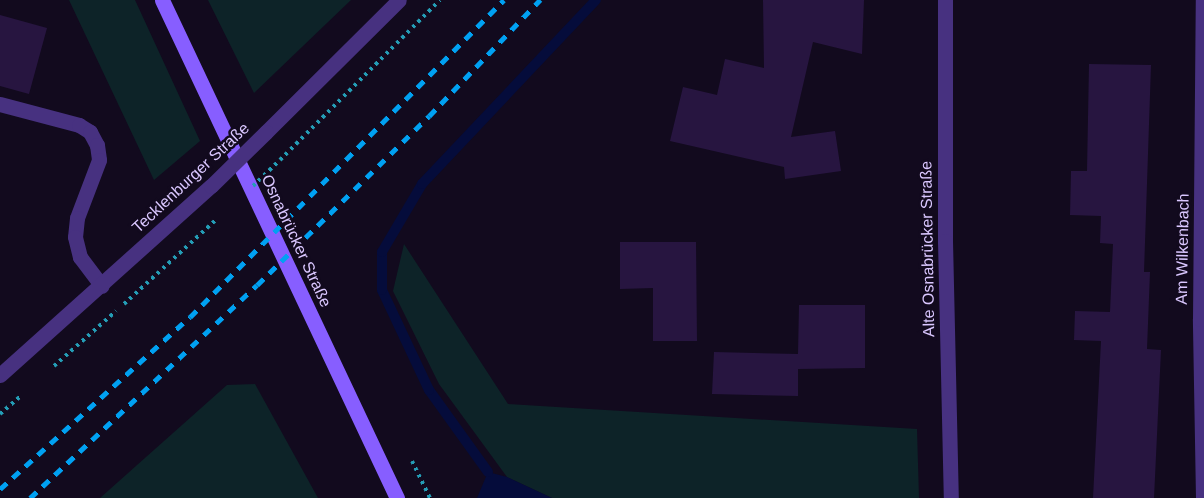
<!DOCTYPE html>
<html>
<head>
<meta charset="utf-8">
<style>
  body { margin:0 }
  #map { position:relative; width:1204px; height:498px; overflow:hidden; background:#120a1e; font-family:Arial,sans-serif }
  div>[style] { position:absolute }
  .green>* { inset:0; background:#0d2328 }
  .water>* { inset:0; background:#050c3b }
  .stream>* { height:10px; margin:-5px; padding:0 5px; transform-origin:5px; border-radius:5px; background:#050c3b }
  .building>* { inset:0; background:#271540 }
  .path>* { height:4px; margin-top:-2px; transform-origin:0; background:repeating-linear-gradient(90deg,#249db6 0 3px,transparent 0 7.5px) }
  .service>* { height:15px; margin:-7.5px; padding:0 7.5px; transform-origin:7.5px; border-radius:7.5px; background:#473180 }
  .minor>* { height:15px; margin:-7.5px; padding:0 7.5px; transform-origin:7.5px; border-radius:7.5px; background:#473180 }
  .tertiary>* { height:15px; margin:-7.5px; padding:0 7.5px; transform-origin:7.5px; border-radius:7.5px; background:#473180 }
  .secondary>* { height:15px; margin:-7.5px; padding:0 7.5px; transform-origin:7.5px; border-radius:7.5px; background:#875eff }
  .rail>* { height:4.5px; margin-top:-2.25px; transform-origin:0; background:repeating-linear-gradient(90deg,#00a1f2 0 9px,transparent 0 17px) }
  .path-bridge>* { height:4px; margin-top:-2px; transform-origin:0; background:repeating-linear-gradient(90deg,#249db6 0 3px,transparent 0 7.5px) }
  .tertiary-bridge>* { height:15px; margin:-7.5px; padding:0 7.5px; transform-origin:7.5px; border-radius:7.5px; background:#473180 }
  span { translate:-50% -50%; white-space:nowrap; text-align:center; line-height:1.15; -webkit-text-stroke:5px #120a1e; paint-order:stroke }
  .street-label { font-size:16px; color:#dac7ff }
</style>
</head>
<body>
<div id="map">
  <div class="green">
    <div style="clip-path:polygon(69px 0,135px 0,200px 141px,154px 180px)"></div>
    <div style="clip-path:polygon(208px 0,351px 0,254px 93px)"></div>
    <div style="clip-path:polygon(404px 244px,508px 404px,917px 429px,919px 498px,552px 498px,507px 477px,439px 384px,393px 291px)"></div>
    <div style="clip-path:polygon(255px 384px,318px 498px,100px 498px,227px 385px)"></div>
  </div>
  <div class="water">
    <div style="clip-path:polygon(488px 472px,507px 477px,552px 498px,477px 498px)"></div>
  </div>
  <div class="stream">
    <div style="left:488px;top:472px;width:101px;rotate:-125.7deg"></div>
    <div style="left:429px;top:390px;width:110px;rotate:-115.2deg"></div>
    <div style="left:382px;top:290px;width:38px;rotate:-90deg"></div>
    <div style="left:382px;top:252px;width:79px;rotate:-59.5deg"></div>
    <div style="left:422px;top:184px;width:253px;rotate:-46.6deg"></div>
  </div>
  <div class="building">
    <div style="clip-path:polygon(763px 0,864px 0,862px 54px,813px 42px,791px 137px,835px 131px,841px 171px,785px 179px,784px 167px,670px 141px,683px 87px,717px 95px,725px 59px,764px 68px)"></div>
    <div style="clip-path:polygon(0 15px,47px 28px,29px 94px,0 86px)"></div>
    <div style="clip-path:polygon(1089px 64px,1151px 65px,1144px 272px,1150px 272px,1147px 349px,1161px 350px,1154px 498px,1093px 498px,1101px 341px,1074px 340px,1075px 311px,1110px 312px,1113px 244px,1100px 243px,1101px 216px,1070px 215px,1071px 171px,1087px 171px)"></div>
    <div style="clip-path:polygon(620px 242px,696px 242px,697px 341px,653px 341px,653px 288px,620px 289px)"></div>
    <div style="clip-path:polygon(799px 305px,865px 305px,865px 368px,798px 369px,798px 396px,712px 394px,714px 352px,798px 354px)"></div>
  </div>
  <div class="path">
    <div style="left:280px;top:160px;width:226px;rotate:-45deg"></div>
    <div style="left:124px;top:304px;width:127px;rotate:-42.5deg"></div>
    <div style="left:54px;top:366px;width:83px;rotate:-41.6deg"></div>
    <div style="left:0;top:414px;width:29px;rotate:-41deg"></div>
    <div style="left:412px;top:461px;width:41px;rotate:64.1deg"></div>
  </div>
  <div class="service">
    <div style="left:0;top:104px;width:82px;rotate:14.9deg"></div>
    <div style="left:79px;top:125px;width:13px;rotate:32deg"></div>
    <div style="left:90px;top:132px;width:15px;rotate:62deg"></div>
    <div style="left:97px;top:145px;width:15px;rotate:82deg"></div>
    <div style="left:99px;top:160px;width:62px;rotate:110.8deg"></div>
    <div style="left:77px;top:218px;width:19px;rotate:96deg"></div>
    <div style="left:75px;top:237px;width:21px;rotate:76deg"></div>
    <div style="left:80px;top:257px;width:36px;rotate:53deg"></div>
  </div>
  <div class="minor">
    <div style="left:945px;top:0;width:241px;rotate:90deg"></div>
    <div style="left:945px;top:241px;width:257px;rotate:88.7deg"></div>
    <div style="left:1203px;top:498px;width:179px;rotate:-91deg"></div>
    <div style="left:1200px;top:319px;width:319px;rotate:-89.5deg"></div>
  </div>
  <div class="tertiary">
    <div style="left:266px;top:132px;width:187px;rotate:-44.8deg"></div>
    <div style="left:0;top:375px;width:283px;rotate:-41.9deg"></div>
  </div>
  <div class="secondary">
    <div style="left:162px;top:0;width:551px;rotate:64.74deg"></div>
  </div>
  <div class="rail">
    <div style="left:0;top:489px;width:256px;rotate:-42.2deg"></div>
    <div style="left:190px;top:317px;width:446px;rotate:-45.3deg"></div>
    <div style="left:30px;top:498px;width:311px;rotate:-43.2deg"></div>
    <div style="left:257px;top:285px;width:241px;rotate:-44.5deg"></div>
    <div style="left:429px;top:116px;width:161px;rotate:-46.3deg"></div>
  </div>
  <div class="path-bridge">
    <div style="left:253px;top:186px;width:37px;rotate:-44deg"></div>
  </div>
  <div class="tertiary-bridge">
    <div style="left:211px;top:186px;width:77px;rotate:-44.5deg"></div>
  </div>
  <div class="street-label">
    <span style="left:191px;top:178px;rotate:-43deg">Tecklenburger Straße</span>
    <span style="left:296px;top:241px;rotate:65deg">Osnabrücker Straße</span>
    <span style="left:928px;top:249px;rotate:-91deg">Alte Osnabrücker Straße</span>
    <span style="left:1183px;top:249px;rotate:-89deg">Am Wilkenbach</span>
  </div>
</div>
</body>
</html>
